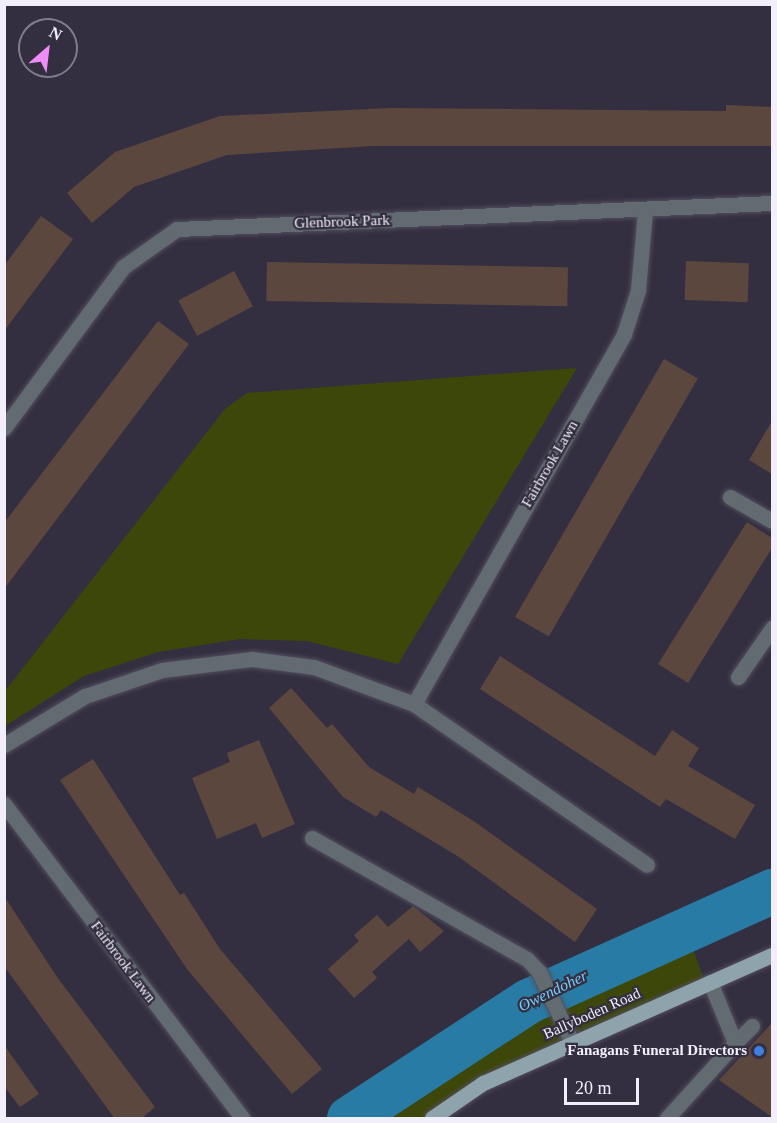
<!DOCTYPE html>
<html>
<head>
<meta charset="utf-8">
<style>
  body { margin:0 }
  #map { position:relative; width:777px; height:1123px; overflow:hidden; background:#342f40; font-family:Georgia,serif }
  div>[style] { position:absolute }
  .green>* { inset:0; background:#3d4709 }
  .river>* { height:45px; margin:-22.5px; padding:0 22.5px; transform-origin:22.5px; border-radius:22.5px; background:#287ba4 }
  .building>* { inset:0; background:#5c473f; transform-origin:0 0 }
  .roads { filter:drop-shadow(0 0 2px #524e5e) drop-shadow(0 0 2px #524e5e) }
  .minor>* { height:15px; margin:-7.5px; padding:0 7.5px; transform-origin:7.5px; border-radius:7.5px; background:#616b70 }
  .major>* { height:15px; margin:-7.5px; padding:0 7.5px; transform-origin:7.5px; border-radius:7.5px; background:#8ea3ac }
  .dots>* { width:16px; height:16px; translate:-50% -50%; box-sizing:border-box; border:3px solid #342f40; border-radius:50% }
  span { translate:-50% -50%; white-space:nowrap; text-align:center; line-height:1.15; -webkit-text-stroke:4.5px #342f40; paint-order:stroke }
  .street-label { font-size:15px; color:#f2effb }
  .poi-label { font-size:15px; color:#f2effb; font-weight:700 }
  .right { translate:-100% -50%; text-align:right }
  .water-label { font-size:16px; color:#78cbf9; font-style:italic }
  .frame { position:absolute; inset:0; border:6px solid #f2effb; pointer-events:none }
  .north { position:absolute; left:18px; top:18px; width:60px; height:60px; box-sizing:border-box; background:#342f40; border:2px solid #807c8b; border-radius:50%; rotate:28deg; font-size:16px; font-weight:700; line-height:24px; text-align:center; color:#f2effb }
  .north::after { content:''; display:block; margin:auto; width:21px; height:27px; background:#ee8cf8; clip-path:polygon(50% 0,100% 100%,50% 72%,0 100%) }
  .scale { position:absolute; left:564px; top:1078px; width:75px; height:27px; box-sizing:border-box; border:3px solid #f2effb; border-top:0; padding-left:8px; font-size:18px; line-height:21px; white-space:nowrap; color:#f2effb; -webkit-text-stroke:4px #342f40; paint-order:stroke }
</style>
</head>
<body>
<div id="map">
  <div class="green">
    <div style="clip-path:polygon(577px 368px,398px 664px,307px 641px,240px 639px,158px 652px,84px 676px,5px 726px,5px 691px,225px 409px,247px 393px)"></div>
    <div style="clip-path:polygon(686px 929px,705px 983px,571px 1042px,431px 1118px,349px 1118px,528px 1001px)"></div>
  </div>
  <div class="river">
    <div style="left:349px;top:1118px;width:214px;rotate:-33.2deg"></div>
    <div style="left:528px;top:1001px;width:268px;rotate:-24.3deg"></div>
  </div>
  <div class="building">
    <div style="clip-path:polygon(726px 105px,772px 107px,772px 146px,373px 146px,227px 155px,134px 187px,92px 223px,67px 193px,115px 152px,220px 116px,391px 108px,726px 111px)"></div>
    <div style="clip-path:polygon(41px 216px,73px 239px,4px 331px,4px 266px)"></div>
    <div style="left:686px;top:261px;width:63px;height:39px;rotate:2deg"></div>
    <div style="left:267px;top:262px;width:301px;height:39px;rotate:1deg"></div>
    <div style="left:234px;top:271px;width:40px;height:63px;rotate:62deg"></div>
    <div style="clip-path:polygon(158px 321px,189px 344px,4px 589px,4px 523px)"></div>
    <div style="left:664px;top:359px;width:39px;height:298px;rotate:30deg"></div>
    <div style="clip-path:polygon(772px 421px,772px 474px,749px 460px)"></div>
    <div style="clip-path:polygon(747px 522px,772px 538px,772px 548px,688px 683px,658px 664px)"></div>
    <div style="clip-path:polygon(500px 656px,655px 756px,672px 730px,699px 748px,688px 766px,755px 805px,735px 839px,666px 799px,660px 807px,480px 689px)"></div>
    <div style="clip-path:polygon(291px 688px,327px 728px,332px 724px,369px 767px,414px 794px,418px 787px,472px 820px,597px 909px,575px 942px,459px 857px,381px 810px,376px 817px,343px 797px,269px 708px)"></div>
    <div style="clip-path:polygon(259px 740px,295px 824px,262px 838px,256px 823px,217px 839px,192px 778px,230px 762px,227px 753px)"></div>
    <div style="clip-path:polygon(93px 759px,180px 895px,184px 893px,220px 949px,322px 1069px,292px 1094px,187px 969px,60px 780px)"></div>
    <div style="clip-path:polygon(4px 896px,57px 977px,155px 1107px,141px 1119px,115px 1119px,4px 966px)"></div>
    <div style="clip-path:polygon(413px 906px,444px 931px,420px 952px,409px 939px,372px 972px,377px 978px,354px 998px,328px 969px,359px 941px,354px 935px,377px 915px,388px 927px)"></div>
    <div style="clip-path:polygon(772px 1023px,772px 1117px,719px 1080px)"></div>
    <div style="clip-path:polygon(4px 1045px,39px 1094px,20px 1107px,4px 1086px)"></div>
  </div>
  <div class="roads">
    <div class="minor">
      <div style="left:4px;top:428px;width:200px;rotate:-53.5deg"></div>
      <div style="left:123px;top:267px;width:66px;rotate:-35.1deg"></div>
      <div style="left:177px;top:229px;width:596px;rotate:-2.5deg"></div>
      <div style="left:730px;top:497px;width:48px;rotate:29.7deg"></div>
      <div style="left:738px;top:677px;width:60px;rotate:-55.2deg"></div>
      <div style="left:414px;top:704px;width:425px;rotate:-60.4deg"></div>
      <div style="left:624px;top:334px;width:46px;rotate:-72.3deg"></div>
      <div style="left:638px;top:290px;width:79px;rotate:-84.9deg"></div>
      <div style="left:4px;top:745px;width:95px;rotate:-31.2deg"></div>
      <div style="left:85px;top:696px;width:81px;rotate:-18.7deg"></div>
      <div style="left:162px;top:670px;width:91px;rotate:-7deg"></div>
      <div style="left:252px;top:659px;width:63px;rotate:7.4deg"></div>
      <div style="left:314px;top:667px;width:107px;rotate:20.3deg"></div>
      <div style="left:414px;top:704px;width:283px;rotate:34.6deg"></div>
      <div style="left:4px;top:804px;width:394px;rotate:52.8deg"></div>
      <div style="left:312px;top:838px;width:247px;rotate:29.4deg"></div>
      <div style="left:527px;top:959px;width:18px;rotate:47deg"></div>
      <div style="left:539px;top:972px;width:77px;rotate:64.8deg"></div>
      <div style="left:735px;top:1043px;width:24px;rotate:-45deg"></div>
      <div style="left:667px;top:1118px;width:101px;rotate:-47.8deg"></div>
      <div style="left:735px;top:1043px;width:66px;rotate:-112.3deg"></div>
    </div>
    <div class="major">
      <div style="left:432px;top:1118px;width:62px;rotate:-34.5deg"></div>
      <div style="left:483px;top:1083px;width:316px;rotate:-23.9deg"></div>
    </div>
  </div>
  <div class="dots">
    <div style="left:759px;top:1051px;background:#3f7fe0"></div>
  </div>
  <div class="street-label">
    <span style="left:342px;top:222px;rotate:-2deg">Glenbrook Park</span>
    <span style="left:550px;top:464px;rotate:-60deg">Fairbrook Lawn</span>
    <span style="left:123px;top:962px;rotate:53deg">Fairbrook Lawn</span>
    <span style="left:592px;top:1014px;rotate:-24deg">Ballyboden Road</span>
  </div>
  <div class="poi-label">
    <span class="right" style="left:747px;top:1051px">Fanagans Funeral Directors</span>
  </div>
  <div class="water-label">
    <span style="left:553px;top:991px;rotate:-26deg">Owendoher</span>
  </div>
  <div class="frame"></div>
  <div class="north">N</div>
  <div class="scale">20 m</div>
</div>
</body>
</html>
